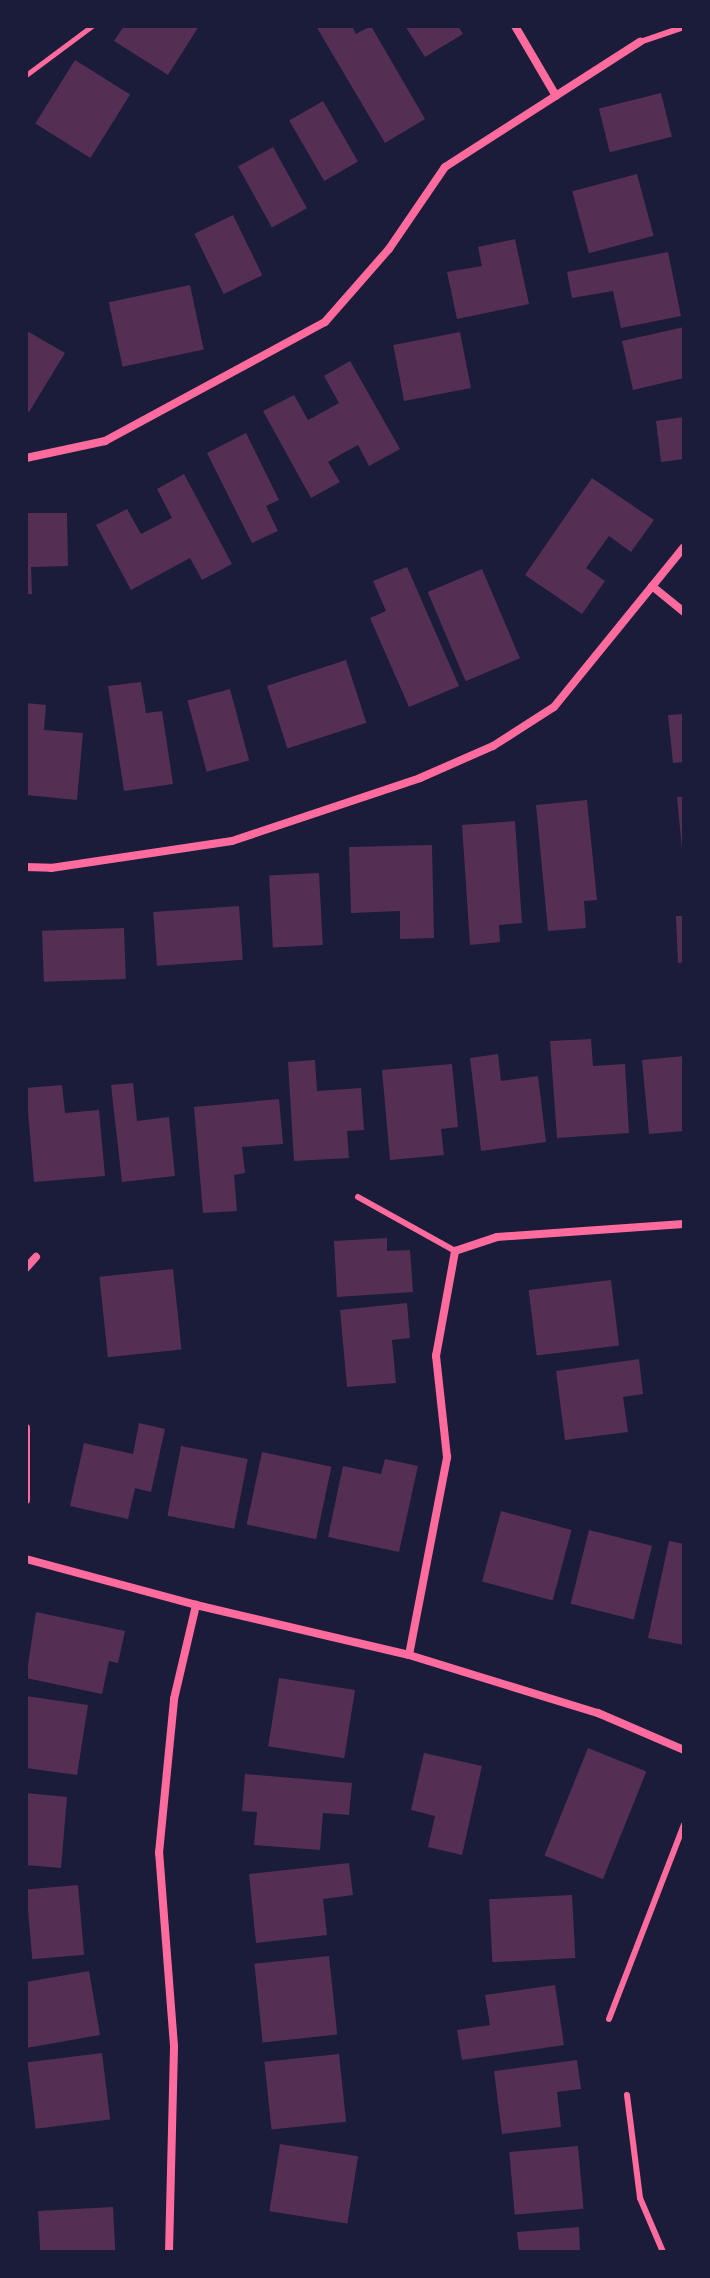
<!DOCTYPE html>
<html>
<head>
<meta charset="utf-8">
<style>
  body { margin:0 }
  #map { position:relative; width:710px; height:2278px; overflow:hidden; background:#1b1b3a; font-family:Arial,sans-serif }
  div>[style] { position:absolute }
  .building>* { inset:0; background:#542f53; transform-origin:0 0 }
  .path>* { height:5px; margin:-2.5px; padding:0 2.5px; transform-origin:2.5px; border-radius:2.5px; background:#ff6b9d }
  .service>* { height:6px; margin:-3px; padding:0 3px; transform-origin:3px; border-radius:3px; background:#ff6b9d }
  .minor>* { height:8px; margin:-4px; padding:0 4px; transform-origin:4px; border-radius:4px; background:#ff6b9d }
  span { translate:-50% -50%; white-space:nowrap; text-align:center; line-height:1.15; -webkit-text-stroke:7px #1b1b3a; paint-order:stroke }
  .frame { position:absolute; inset:0; border:28px solid #1b1b3a; pointer-events:none }
</style>
</head>
<body>
<div id="map">
  <div class="building">
    <div style="clip-path:polygon(124px 26px,199px 26px,168px 75px,114px 41px)"></div>
    <div style="clip-path:polygon(316px 26px,352px 26px,356px 34px,371px 26px,425px 119px,385px 143px)"></div>
    <div style="clip-path:polygon(405px 26px,458px 26px,463px 34px,425px 57px)"></div>
    <div style="left:75px;top:60px;width:65px;height:75px;rotate:32deg"></div>
    <div style="left:661px;top:93px;width:45px;height:64px;rotate:76deg"></div>
    <div style="left:323px;top:101px;width:70px;height:39px;rotate:60deg"></div>
    <div style="left:273px;top:147px;width:70px;height:40px;rotate:61deg"></div>
    <div style="left:637px;top:174px;width:64px;height:67px;rotate:75deg"></div>
    <div style="left:233px;top:215px;width:67px;height:43px;rotate:64deg"></div>
    <div style="clip-path:polygon(515px 239px,529px 304px,457px 319px,447px 272px,482px 266px,478px 247px)"></div>
    <div style="clip-path:polygon(668px 252px,681px 316px,621px 328px,613px 291px,572px 298px,567px 272px)"></div>
    <div style="left:190px;top:285px;width:66px;height:83px;rotate:78deg"></div>
    <div style="clip-path:polygon(684px 327px,684px 378px,633px 390px,622px 341px)"></div>
    <div style="clip-path:polygon(27px 331px,65px 353px,29px 412px,26px 411px)"></div>
    <div style="left:460px;top:332px;width:57px;height:68px;rotate:79deg"></div>
    <div style="clip-path:polygon(350px 361px,400px 449px,369px 466px,358px 445px,345px 452px,328px 462px,340px 482px,311px 498px,263px 411px,294px 395px,308px 420px,323px 412px,339px 403px,324px 376px)"></div>
    <div style="clip-path:polygon(684px 417px,684px 459px,661px 462px,656px 421px)"></div>
    <div style="clip-path:polygon(246px 433px,279px 500px,266px 506px,278px 531px,252px 543px,207px 453px)"></div>
    <div style="clip-path:polygon(184px 474px,232px 564px,202px 580px,190px 558px,131px 590px,96px 525px,127px 509px,141px 534px,172px 518px,157px 489px)"></div>
    <div style="clip-path:polygon(592px 478px,654px 520px,631px 552px,609px 536px,586px 568px,605px 581px,582px 614px,525px 575px)"></div>
    <div style="clip-path:polygon(26px 513px,67px 513px,68px 566px,31px 567px,32px 594px,26px 594px)"></div>
    <div style="clip-path:polygon(407px 567px,459px 686px,409px 707px,370px 618px,386px 611px,373px 581px)"></div>
    <div style="left:482px;top:569px;width:97px;height:59px;rotate:67deg"></div>
    <div style="left:346px;top:660px;width:66px;height:83px;rotate:72deg"></div>
    <div style="clip-path:polygon(141px 682px,146px 713px,162px 711px,173px 784px,124px 791px,108px 686px)"></div>
    <div style="left:230px;top:689px;width:74px;height:44px;rotate:75deg"></div>
    <div style="clip-path:polygon(26px 703px,46px 705px,44px 730px,83px 733px,77px 800px,26px 795px)"></div>
    <div style="clip-path:polygon(684px 714px,684px 762px,673px 763px,668px 715px)"></div>
    <div style="clip-path:polygon(677px 797px,684px 797px,684px 849px,682px 849px)"></div>
    <div style="clip-path:polygon(587px 800px,597px 900px,584px 901px,586px 928px,548px 931px,536px 805px)"></div>
    <div style="clip-path:polygon(515px 821px,522px 923px,499px 925px,500px 942px,470px 945px,462px 825px)"></div>
    <div style="clip-path:polygon(432px 845px,434px 938px,400px 939px,400px 911px,351px 913px,349px 847px)"></div>
    <div style="left:319px;top:873px;width:72px;height:50px;rotate:87deg"></div>
    <div style="left:239px;top:906px;width:54px;height:86px;rotate:86deg"></div>
    <div style="clip-path:polygon(676px 916px,684px 916px,684px 962px,678px 963px)"></div>
    <div style="left:124px;top:928px;width:51px;height:82px;rotate:88deg"></div>
    <div style="clip-path:polygon(591px 1039px,593px 1066px,625px 1064px,629px 1133px,557px 1138px,550px 1041px)"></div>
    <div style="clip-path:polygon(498px 1054px,501px 1081px,538px 1076px,546px 1142px,481px 1151px,470px 1058px)"></div>
    <div style="clip-path:polygon(684px 1056px,684px 1131px,649px 1134px,642px 1060px)"></div>
    <div style="clip-path:polygon(315px 1060px,317px 1091px,361px 1088px,364px 1130px,347px 1131px,349px 1158px,294px 1161px,288px 1062px)"></div>
    <div style="clip-path:polygon(452px 1064px,458px 1127px,441px 1129px,444px 1155px,390px 1160px,382px 1070px)"></div>
    <div style="clip-path:polygon(133px 1083px,137px 1121px,169px 1117px,175px 1176px,122px 1182px,111px 1085px)"></div>
    <div style="clip-path:polygon(62px 1085px,65px 1113px,99px 1110px,105px 1176px,34px 1182px,26px 1088px)"></div>
    <div style="clip-path:polygon(279px 1099px,283px 1144px,242px 1147px,245px 1173px,234px 1175px,237px 1211px,203px 1213px,194px 1107px)"></div>
    <div style="clip-path:polygon(387px 1238px,387px 1251px,410px 1250px,413px 1292px,337px 1297px,334px 1241px)"></div>
    <div style="left:173px;top:1269px;width:81px;height:74px;rotate:84deg"></div>
    <div style="left:611px;top:1280px;width:66px;height:83px;rotate:83deg"></div>
    <div style="clip-path:polygon(407px 1303px,410px 1338px,392px 1340px,396px 1383px,347px 1387px,340px 1310px)"></div>
    <div style="clip-path:polygon(639px 1359px,643px 1394px,623px 1397px,628px 1432px,565px 1440px,556px 1371px)"></div>
    <div style="clip-path:polygon(139px 1423px,165px 1429px,151px 1492px,135px 1488px,128px 1519px,70px 1506px,84px 1443px,133px 1454px)"></div>
    <div style="left:181px;top:1446px;width:68px;height:71px;rotate:11deg"></div>
    <div style="left:262px;top:1452px;width:71px;height:74px;rotate:12deg"></div>
    <div style="clip-path:polygon(385px 1459px,418px 1466px,399px 1552px,328px 1537px,343px 1466px,381px 1474px)"></div>
    <div style="left:501px;top:1511px;width:73px;height:73px;rotate:15deg"></div>
    <div style="left:589px;top:1530px;width:65px;height:76px;rotate:14deg"></div>
    <div style="clip-path:polygon(669px 1541px,684px 1544px,684px 1645px,648px 1638px)"></div>
    <div style="clip-path:polygon(36px 1612px,125px 1631px,118px 1663px,109px 1661px,102px 1694px,26px 1678px)"></div>
    <div style="left:279px;top:1678px;width:77px;height:69px;rotate:9deg"></div>
    <div style="clip-path:polygon(26px 1696px,88px 1705px,77px 1775px,26px 1768px)"></div>
    <div style="left:588px;top:1748px;width:63px;height:116px;rotate:22deg"></div>
    <div style="clip-path:polygon(424px 1753px,482px 1766px,462px 1855px,428px 1847px,435px 1816px,411px 1810px)"></div>
    <div style="clip-path:polygon(245px 1774px,352px 1783px,349px 1815px,323px 1813px,320px 1850px,254px 1845px,257px 1812px,242px 1811px)"></div>
    <div style="clip-path:polygon(26px 1793px,67px 1797px,61px 1868px,26px 1865px)"></div>
    <div style="clip-path:polygon(349px 1863px,353px 1895px,323px 1899px,327px 1935px,256px 1943px,249px 1874px)"></div>
    <div style="left:78px;top:1885px;width:70px;height:52px;rotate:85deg"></div>
    <div style="left:572px;top:1895px;width:63px;height:83px;rotate:87deg"></div>
    <div style="left:329px;top:1956px;width:79px;height:75px;rotate:84deg"></div>
    <div style="clip-path:polygon(89px 1971px,100px 2035px,26px 2048px,26px 1982px)"></div>
    <div style="clip-path:polygon(555px 1985px,564px 2045px,462px 2060px,457px 2030px,490px 2025px,485px 1995px)"></div>
    <div style="left:102px;top:2053px;width:67px;height:75px;rotate:83deg"></div>
    <div style="left:339px;top:2054px;width:68px;height:75px;rotate:84deg"></div>
    <div style="clip-path:polygon(577px 2060px,581px 2089px,557px 2092px,561px 2127px,502px 2134px,494px 2071px)"></div>
    <div style="left:280px;top:2144px;width:79px;height:68px;rotate:9deg"></div>
    <div style="left:578px;top:2146px;width:63px;height:69px;rotate:85deg"></div>
    <div style="left:113px;top:2207px;width:45px;height:75px;rotate:87deg"></div>
    <div style="clip-path:polygon(579px 2227px,580px 2252px,519px 2252px,517px 2232px)"></div>
  </div>
  <div class="path">
    <div style="left:26px;top:75px;width:82px;rotate:-36.6deg"></div>
  </div>
  <div class="service">
    <div style="left:640px;top:42px;width:46px;rotate:-18.8deg"></div>
    <div style="left:358px;top:1197px;width:111px;rotate:29.1deg"></div>
    <div style="left:609px;top:2019px;width:208px;rotate:-68.9deg"></div>
    <div style="left:627px;top:2095px;width:104px;rotate:82.8deg"></div>
    <div style="left:640px;top:2198px;width:59px;rotate:66.9deg"></div>
  </div>
  <div class="minor">
    <div style="left:515px;top:26px;width:81px;rotate:59.6deg"></div>
    <div style="left:26px;top:458px;width:81px;rotate:-12.1deg"></div>
    <div style="left:105px;top:441px;width:250px;rotate:-28.4deg"></div>
    <div style="left:325px;top:322px;width:97px;rotate:-48.8deg"></div>
    <div style="left:389px;top:249px;width:99px;rotate:-55.7deg"></div>
    <div style="left:445px;top:167px;width:232px;rotate:-32.7deg"></div>
    <div style="left:652px;top:586px;width:41px;rotate:39.1deg"></div>
    <div style="left:26px;top:867px;width:25px;rotate:2deg"></div>
    <div style="left:51px;top:868px;width:183px;rotate:-8.5deg"></div>
    <div style="left:232px;top:841px;width:198px;rotate:-18.5deg"></div>
    <div style="left:420px;top:778px;width:80px;rotate:-23.7deg"></div>
    <div style="left:493px;top:746px;width:72px;rotate:-32.6deg"></div>
    <div style="left:554px;top:707px;width:206px;rotate:-50.9deg"></div>
    <div style="left:26px;top:1268px;width:15px;rotate:-48deg"></div>
    <div style="left:26px;top:1428px;width:72px;rotate:90deg"></div>
    <div style="left:26px;top:1559px;width:176px;rotate:15.1deg"></div>
    <div style="left:409px;top:1655px;width:202px;rotate:-79.1deg"></div>
    <div style="left:447px;top:1457px;width:102px;rotate:-96.2deg"></div>
    <div style="left:436px;top:1356px;width:107px;rotate:-79.7deg"></div>
    <div style="left:455px;top:1251px;width:44px;rotate:-18.4deg"></div>
    <div style="left:497px;top:1237px;width:187px;rotate:-4deg"></div>
    <div style="left:169px;top:2252px;width:206px;rotate:-88.6deg"></div>
    <div style="left:174px;top:2046px;width:194px;rotate:-94.4deg"></div>
    <div style="left:159px;top:1853px;width:155px;rotate:-84.4deg"></div>
    <div style="left:174px;top:1699px;width:97px;rotate:-76.8deg"></div>
    <div style="left:196px;top:1605px;width:219px;rotate:13.2deg"></div>
    <div style="left:409px;top:1655px;width:198px;rotate:17.1deg"></div>
    <div style="left:598px;top:1713px;width:94px;rotate:23.3deg"></div>
  </div>
  <div class="frame"></div>
</div>
</body>
</html>
